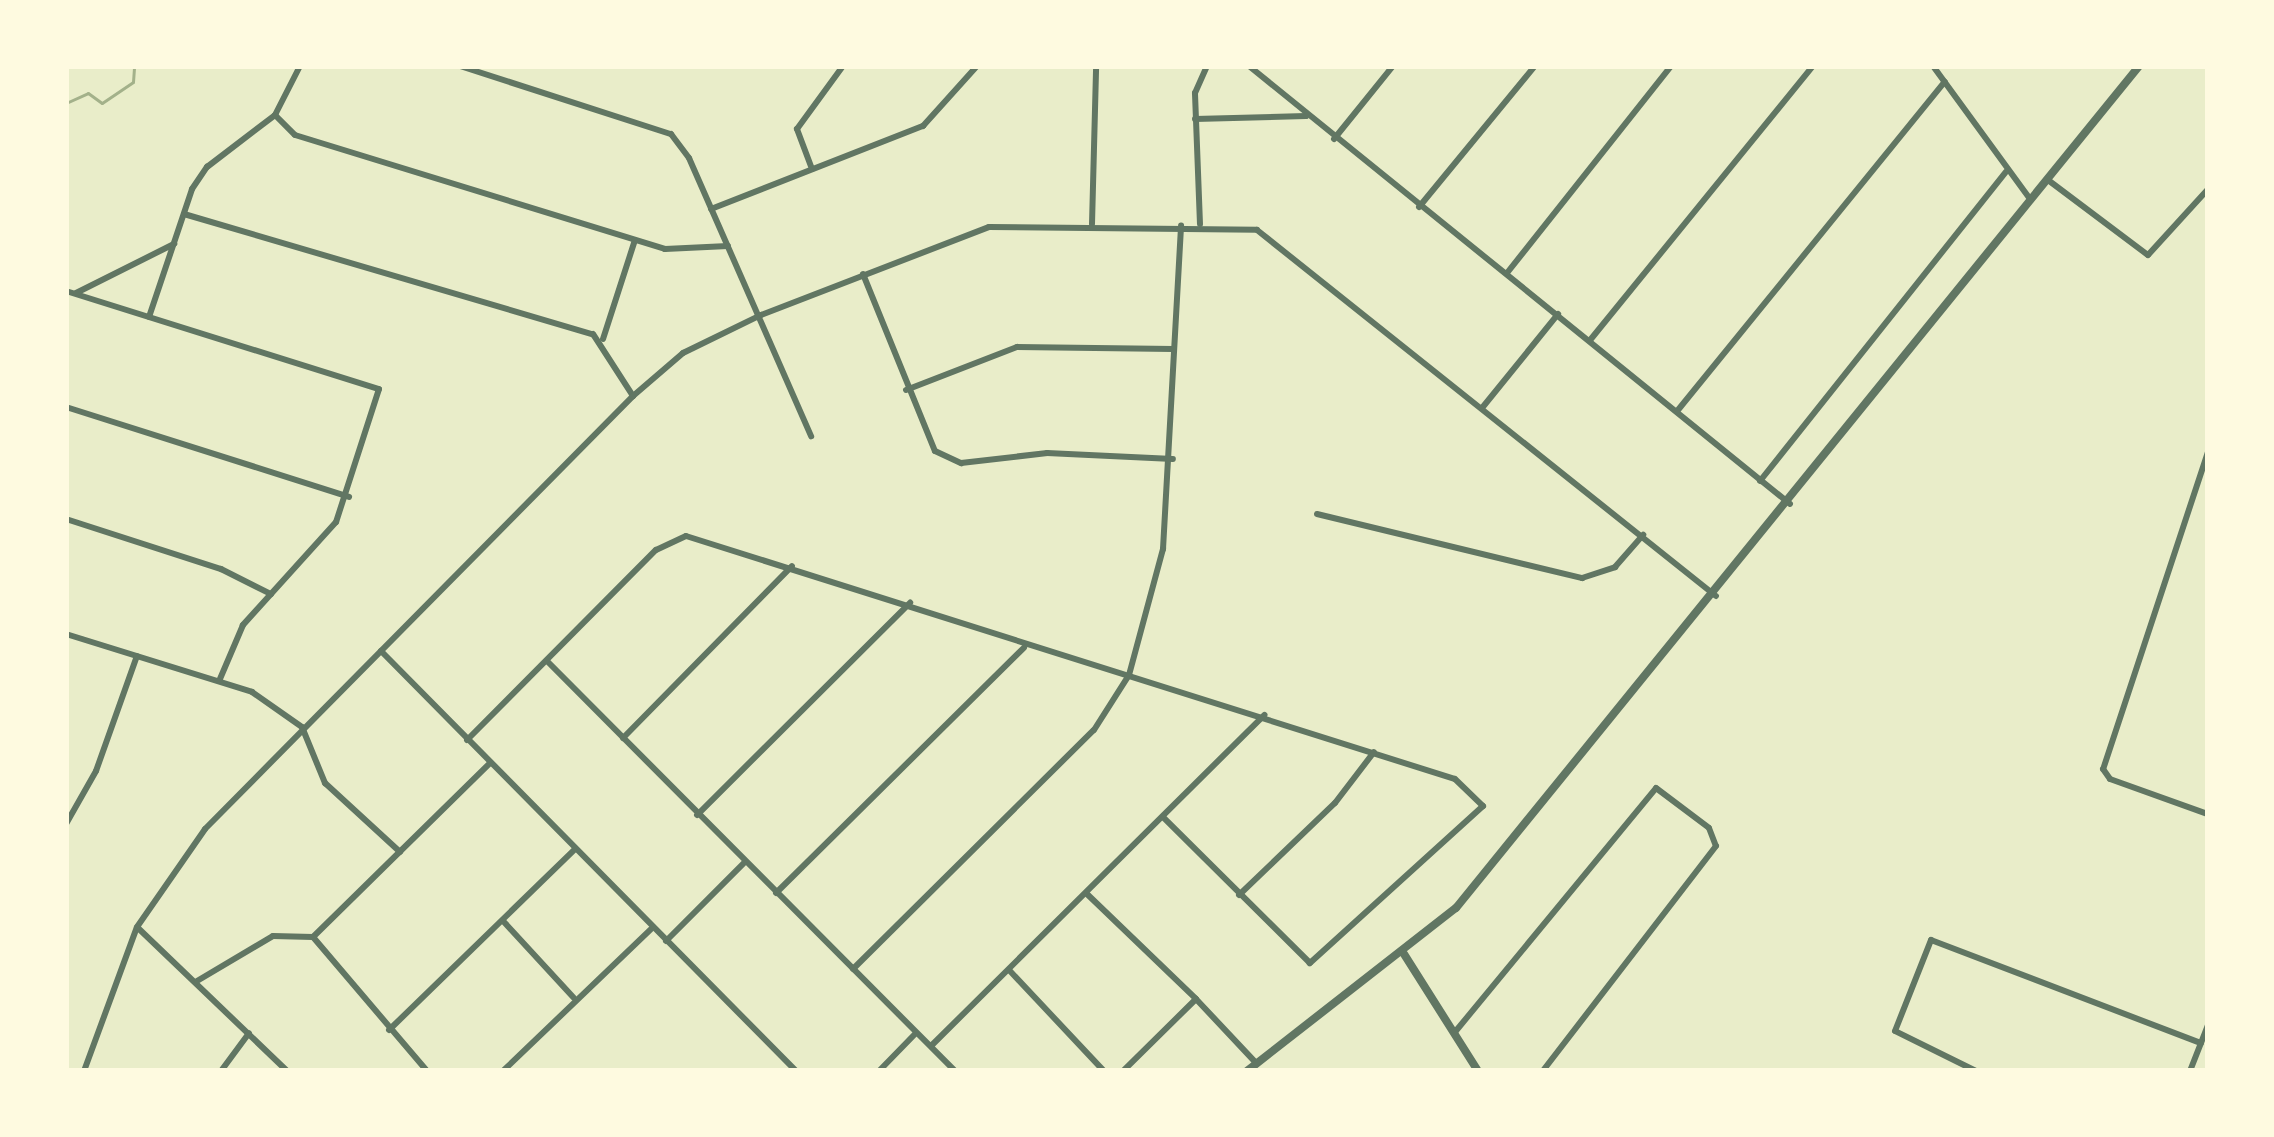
<!DOCTYPE html>
<html>
<head>
<meta charset="utf-8">
<style>
  body { margin:0 }
  #map { position:relative; width:2274px; height:1137px; overflow:hidden; background:#e9edc9; font-family:"DejaVu Sans",sans-serif }
  div>[style] { position:absolute }
  .stream>* { height:3px; margin:-1.5px; padding:0 1.5px; transform-origin:1.5px; border-radius:1.5px; background:#a3b18a }
  .minor>* { height:6px; margin:-3px; padding:0 3px; transform-origin:3px; border-radius:3px; background:#617663 }
  .tertiary>* { height:8px; margin:-4px; padding:0 4px; transform-origin:4px; border-radius:4px; background:#617663 }
  span { translate:-50% -50%; white-space:nowrap; text-align:center; line-height:1.15; -webkit-text-stroke:12px #fefae0; paint-order:stroke }
  .frame { position:absolute; inset:0; border:69px solid #fefae0; pointer-events:none }
</style>
</head>
<body>
<div id="map">
  <div class="stream">
    <div style="left:66px;top:103px;width:24px;rotate:-24deg"></div>
    <div style="left:88px;top:93px;width:17px;rotate:36deg"></div>
    <div style="left:102px;top:103px;width:37px;rotate:-34deg"></div>
    <div style="left:133px;top:82px;width:16px;rotate:-86deg"></div>
  </div>
  <div class="minor">
    <div style="left:460px;top:66px;width:222px;rotate:17.9deg"></div>
    <div style="left:671px;top:134px;width:30px;rotate:53deg"></div>
    <div style="left:689px;top:158px;width:304px;rotate:66.3deg"></div>
    <div style="left:1249px;top:66px;width:696px;rotate:38.99deg"></div>
    <div style="left:1933px;top:66px;width:165px;rotate:53.9deg"></div>
    <div style="left:275px;top:115px;width:28px;rotate:45deg"></div>
    <div style="left:295px;top:135px;width:387px;rotate:17.1deg"></div>
    <div style="left:665px;top:249px;width:63px;rotate:-2.7deg"></div>
    <div style="left:1195px;top:119px;width:111px;rotate:-1.5deg"></div>
    <div style="left:1334px;top:139px;width:94px;rotate:-51.1deg"></div>
    <div style="left:812px;top:169px;width:43px;rotate:-110.6deg"></div>
    <div style="left:797px;top:129px;width:78px;rotate:-53.9deg"></div>
    <div style="left:2048px;top:180px;width:125px;rotate:36.9deg"></div>
    <div style="left:2148px;top:255px;width:89px;rotate:-47.7deg"></div>
    <div style="left:1419px;top:207px;width:183px;rotate:-50.6deg"></div>
    <div style="left:711px;top:209px;width:228px;rotate:-21.4deg"></div>
    <div style="left:923px;top:126px;width:81px;rotate:-48deg"></div>
    <div style="left:184px;top:214px;width:426px;rotate:16.4deg"></div>
    <div style="left:593px;top:334px;width:74px;rotate:57.2deg"></div>
    <div style="left:1092px;top:224px;width:158px;rotate:-88.5deg"></div>
    <div style="left:1200px;top:224px;width:131px;rotate:-92.2deg"></div>
    <div style="left:1195px;top:93px;width:30px;rotate:-66deg"></div>
    <div style="left:1507px;top:273px;width:264px;rotate:-51.6deg"></div>
    <div style="left:863px;top:274px;width:191px;rotate:67.9deg"></div>
    <div style="left:935px;top:451px;width:29px;rotate:25deg"></div>
    <div style="left:961px;top:463px;width:87px;rotate:-6.6deg"></div>
    <div style="left:1047px;top:453px;width:126px;rotate:2.7deg"></div>
    <div style="left:66px;top:291px;width:328px;rotate:17.4deg"></div>
    <div style="left:379px;top:389px;width:140px;rotate:107.9deg"></div>
    <div style="left:336px;top:522px;width:139px;rotate:132.1deg"></div>
    <div style="left:243px;top:625px;width:59px;rotate:113.1deg"></div>
    <div style="left:76px;top:293px;width:110px;rotate:-26.6deg"></div>
    <div style="left:149px;top:317px;width:135px;rotate:-71.4deg"></div>
    <div style="left:192px;top:189px;width:27px;rotate:-56deg"></div>
    <div style="left:207px;top:167px;width:86px;rotate:-37.4deg"></div>
    <div style="left:275px;top:115px;width:55px;rotate:-63deg"></div>
    <div style="left:603px;top:339px;width:104px;rotate:-72.1deg"></div>
    <div style="left:1591px;top:339px;width:352px;rotate:-50.9deg"></div>
    <div style="left:906px;top:390px;width:119px;rotate:-21.2deg"></div>
    <div style="left:1017px;top:347px;width:156px;rotate:0.7deg"></div>
    <div style="left:66px;top:407px;width:297px;rotate:17.6deg"></div>
    <div style="left:1482px;top:408px;width:121px;rotate:-51deg"></div>
    <div style="left:1678px;top:410px;width:423px;rotate:-50.9deg"></div>
    <div style="left:2208px;top:452px;width:334px;rotate:108.3deg"></div>
    <div style="left:2103px;top:769px;width:12px;rotate:55deg"></div>
    <div style="left:2110px;top:779px;width:104px;rotate:19.7deg"></div>
    <div style="left:1760px;top:481px;width:395px;rotate:-51.5deg"></div>
    <div style="left:1317px;top:514px;width:273px;rotate:13.6deg"></div>
    <div style="left:1582px;top:578px;width:35px;rotate:-18deg"></div>
    <div style="left:1615px;top:567px;width:43px;rotate:-48.8deg"></div>
    <div style="left:66px;top:519px;width:163px;rotate:17.9deg"></div>
    <div style="left:221px;top:569px;width:56px;rotate:26.6deg"></div>
    <div style="left:66px;top:634px;width:195px;rotate:17.3deg"></div>
    <div style="left:252px;top:692px;width:61px;rotate:35deg"></div>
    <div style="left:302px;top:727px;width:61px;rotate:67.7deg"></div>
    <div style="left:325px;top:783px;width:102px;rotate:42.6deg"></div>
    <div style="left:381px;top:651px;width:590px;rotate:45.34deg"></div>
    <div style="left:547px;top:661px;width:578px;rotate:45.14deg"></div>
    <div style="left:623px;top:738px;width:241px;rotate:-45.5deg"></div>
    <div style="left:467px;top:740px;width:268px;rotate:-45.2deg"></div>
    <div style="left:656px;top:550px;width:33px;rotate:-25deg"></div>
    <div style="left:686px;top:536px;width:806px;rotate:17.54deg"></div>
    <div style="left:1455px;top:779px;width:39px;rotate:44deg"></div>
    <div style="left:1483px;top:806px;width:234px;rotate:137.8deg"></div>
    <div style="left:1310px;top:963px;width:206px;rotate:-135.2deg"></div>
    <div style="left:697px;top:815px;width:301px;rotate:-44.9deg"></div>
    <div style="left:66px;top:824px;width:61px;rotate:-60.5deg"></div>
    <div style="left:96px;top:771px;width:122px;rotate:-70.4deg"></div>
    <div style="left:776px;top:893px;width:349px;rotate:-44.7deg"></div>
    <div style="left:1087px;top:894px;width:151px;rotate:43.9deg"></div>
    <div style="left:1196px;top:999px;width:103px;rotate:135.4deg"></div>
    <div style="left:1239px;top:895px;width:133px;rotate:-43.8deg"></div>
    <div style="left:1335px;top:803px;width:64px;rotate:-52.6deg"></div>
    <div style="left:504px;top:922px;width:103px;rotate:47.4deg"></div>
    <div style="left:138px;top:928px;width:207px;rotate:43.8deg"></div>
    <div style="left:313px;top:937px;width:247px;rotate:-44.5deg"></div>
    <div style="left:666px;top:941px;width:110px;rotate:-45deg"></div>
    <div style="left:853px;top:969px;width:339px;rotate:-44.8deg"></div>
    <div style="left:1094px;top:730px;width:65px;rotate:-57.5deg"></div>
    <div style="left:1129px;top:675px;width:131px;rotate:-74.9deg"></div>
    <div style="left:1163px;top:549px;width:324px;rotate:-86.8deg"></div>
    <div style="left:1010px;top:971px;width:137px;rotate:46.8deg"></div>
    <div style="left:197px;top:981px;width:88px;rotate:-30.6deg"></div>
    <div style="left:273px;top:936px;width:40px;rotate:1.4deg"></div>
    <div style="left:313px;top:937px;width:176px;rotate:49.6deg"></div>
    <div style="left:1196px;top:999px;width:89px;rotate:46.8deg"></div>
    <div style="left:389px;top:1030px;width:258px;rotate:-44.2deg"></div>
    <div style="left:1455px;top:1032px;width:316px;rotate:-50.5deg"></div>
    <div style="left:1656px;top:788px;width:66px;rotate:37deg"></div>
    <div style="left:1709px;top:828px;width:19px;rotate:69deg"></div>
    <div style="left:1716px;top:846px;width:284px;rotate:127.6deg"></div>
    <div style="left:931px;top:1046px;width:470px;rotate:-44.8deg"></div>
    <div style="left:84px;top:1071px;width:153px;rotate:-69.8deg"></div>
    <div style="left:137px;top:927px;width:119px;rotate:-55.2deg"></div>
    <div style="left:205px;top:829px;width:609px;rotate:-45.33deg"></div>
    <div style="left:633px;top:396px;width:66px;rotate:-40.7deg"></div>
    <div style="left:683px;top:353px;width:87px;rotate:-26deg"></div>
    <div style="left:761px;top:315px;width:244px;rotate:-21.1deg"></div>
    <div style="left:989px;top:227px;width:268px;rotate:0.6deg"></div>
    <div style="left:1257px;top:230px;width:587px;rotate:38.57deg"></div>
    <div style="left:221px;top:1071px;width:47px;rotate:-53.6deg"></div>
    <div style="left:503px;top:1071px;width:205px;rotate:-43.8deg"></div>
    <div style="left:879px;top:1071px;width:53px;rotate:-45.8deg"></div>
    <div style="left:1976px;top:1071px;width:90px;rotate:-153.7deg"></div>
    <div style="left:1895px;top:1031px;width:98px;rotate:-68.4deg"></div>
    <div style="left:1931px;top:940px;width:289px;rotate:20.9deg"></div>
    <div style="left:2190px;top:1071px;width:49px;rotate:-68.6deg"></div>
  </div>
  <div class="tertiary">
    <div style="left:1404px;top:954px;width:138px;rotate:57.7deg"></div>
    <div style="left:1247px;top:1071px;width:265px;rotate:-38deg"></div>
    <div style="left:1456px;top:908px;width:1084px;rotate:-50.95deg"></div>
  </div>
  <div class="frame"></div>
</div>
</body>
</html>
